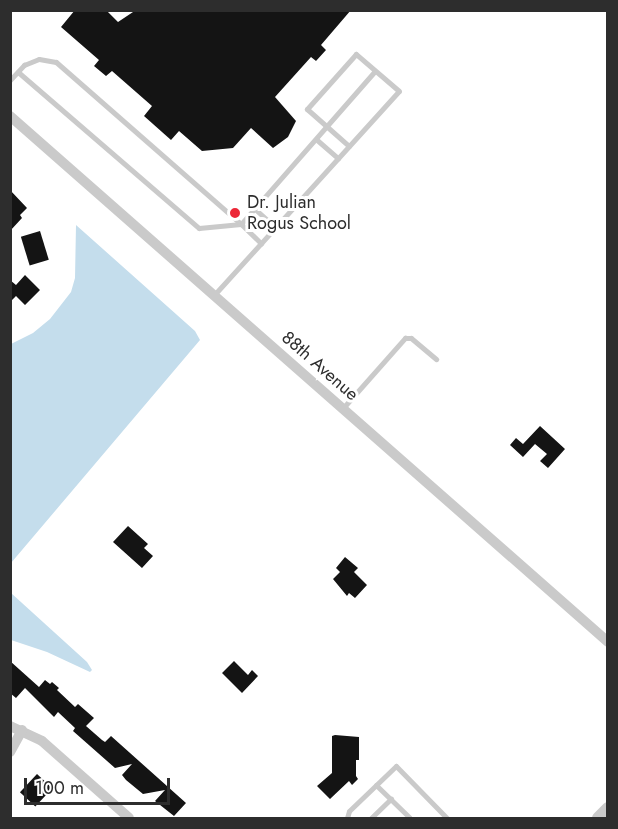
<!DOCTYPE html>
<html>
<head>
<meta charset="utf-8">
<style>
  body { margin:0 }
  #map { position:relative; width:618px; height:829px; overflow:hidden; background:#fff; font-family:Jost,sans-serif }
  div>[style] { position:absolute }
  .water>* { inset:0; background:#c4ddec }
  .building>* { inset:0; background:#141414; transform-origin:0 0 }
  .service>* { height:5px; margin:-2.5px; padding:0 2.5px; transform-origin:2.5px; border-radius:2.5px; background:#cacaca }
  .minor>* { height:10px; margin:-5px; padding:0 5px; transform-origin:5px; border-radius:5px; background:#cacaca }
  .tertiary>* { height:12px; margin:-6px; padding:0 6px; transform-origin:6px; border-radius:6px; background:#cacaca }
  .dots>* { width:16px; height:16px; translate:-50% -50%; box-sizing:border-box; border:3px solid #fff; border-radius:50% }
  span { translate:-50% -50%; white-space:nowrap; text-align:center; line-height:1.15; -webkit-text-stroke:6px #fff; paint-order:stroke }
  .poi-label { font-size:18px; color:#2d2d2d }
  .left { translate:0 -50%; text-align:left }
  .street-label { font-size:18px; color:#2d2d2d }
  .frame { position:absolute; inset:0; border:12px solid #2d2d2d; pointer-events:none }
  .scale { position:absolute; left:24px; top:778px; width:146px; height:27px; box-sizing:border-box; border:3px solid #2d2d2d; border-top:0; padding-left:8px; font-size:18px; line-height:21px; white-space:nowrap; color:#2d2d2d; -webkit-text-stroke:4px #fff; paint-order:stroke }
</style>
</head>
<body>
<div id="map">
  <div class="water">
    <div style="clip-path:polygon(76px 225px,195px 331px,200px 340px,11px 563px,11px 344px,33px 333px,50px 319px,71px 292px,75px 278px)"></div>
    <div style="clip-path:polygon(11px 593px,87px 662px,92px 670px,90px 672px,47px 652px,11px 640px)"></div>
  </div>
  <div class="building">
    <div style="clip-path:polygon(75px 10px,106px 10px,118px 22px,136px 10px,351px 10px,321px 45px,326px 50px,316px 61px,311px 57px,275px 97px,296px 121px,288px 137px,273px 148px,251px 128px,233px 148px,202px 151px,179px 131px,171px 140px,144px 116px,152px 106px,112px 71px,106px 76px,94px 66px,99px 60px,61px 27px)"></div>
    <div style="clip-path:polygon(10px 190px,27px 208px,20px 215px,22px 218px,10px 231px)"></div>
    <div style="left:40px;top:231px;width:30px;height:20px;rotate:73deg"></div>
    <div style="clip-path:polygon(25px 275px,40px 290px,25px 305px,16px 296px,10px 302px,10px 280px,16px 285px)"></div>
    <div style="clip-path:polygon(540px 426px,565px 449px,548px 468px,540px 461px,547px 454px,535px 444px,523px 457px,510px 445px,516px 438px,523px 444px)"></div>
    <div style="clip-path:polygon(128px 526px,148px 544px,144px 548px,153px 556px,142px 568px,113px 542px)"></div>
    <div style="clip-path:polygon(345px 557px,358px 568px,354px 572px,367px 585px,355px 598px,349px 593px,347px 596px,333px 579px,340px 572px,336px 568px)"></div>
    <div style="clip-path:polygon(10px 661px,39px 687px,45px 680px,50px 684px,52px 682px,59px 688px,57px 690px,75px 707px,78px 704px,94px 718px,86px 726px,102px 740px,105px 742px,111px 736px,186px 803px,174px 816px,155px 801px,165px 790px,143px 794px,126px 780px,122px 775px,132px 764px,115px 768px,73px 731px,75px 728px,58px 712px,54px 717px,25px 688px,16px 698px,10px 693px)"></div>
    <div style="clip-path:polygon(234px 661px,248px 675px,252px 670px,258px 676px,242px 693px,222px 673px)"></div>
    <div style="clip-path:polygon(335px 735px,359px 737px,359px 760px,356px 760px,356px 776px,358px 779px,352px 785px,349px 781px,330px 799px,317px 786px,332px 773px,332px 736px)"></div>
    <div style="left:37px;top:774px;width:21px;height:25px;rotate:43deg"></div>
  </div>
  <div class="service">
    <div style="left:18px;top:72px;width:239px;rotate:40.8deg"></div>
    <div style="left:199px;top:228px;width:42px;rotate:-5.4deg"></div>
    <div style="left:241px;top:224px;width:28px;rotate:44deg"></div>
    <div style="left:10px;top:80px;width:21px;rotate:-47deg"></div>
    <div style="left:24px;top:65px;width:16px;rotate:-22deg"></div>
    <div style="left:39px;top:59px;width:17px;rotate:10deg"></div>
    <div style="left:56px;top:62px;width:246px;rotate:41.2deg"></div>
    <div style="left:241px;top:224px;width:203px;rotate:-48.8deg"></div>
    <div style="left:317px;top:140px;width:28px;rotate:41deg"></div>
    <div style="left:255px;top:209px;width:27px;rotate:42deg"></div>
    <div style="left:214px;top:295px;width:275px;rotate:-47.8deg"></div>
    <div style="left:399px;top:91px;width:57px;rotate:-139.3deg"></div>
    <div style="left:356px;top:54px;width:74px;rotate:131.7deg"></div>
    <div style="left:307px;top:109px;width:56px;rotate:41.4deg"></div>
    <div style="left:343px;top:408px;width:94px;rotate:-48.5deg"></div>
    <div style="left:405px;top:338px;width:6px"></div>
    <div style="left:411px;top:338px;width:33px;rotate:40deg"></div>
    <div style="left:376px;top:785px;width:47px;rotate:44.1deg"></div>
    <div style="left:347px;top:818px;width:7px;rotate:-74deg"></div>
    <div style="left:349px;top:811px;width:65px;rotate:-43.8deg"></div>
    <div style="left:396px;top:766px;width:73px;rotate:45.6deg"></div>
    <div style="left:371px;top:818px;width:28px;rotate:-44deg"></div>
  </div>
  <div class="minor">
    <div style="left:10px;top:116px;width:796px;rotate:41.33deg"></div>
    <div style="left:10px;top:726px;width:35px;rotate:25deg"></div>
    <div style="left:42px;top:741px;width:116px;rotate:41.5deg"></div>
    <div style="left:10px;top:752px;width:25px;rotate:-61deg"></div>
  </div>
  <div class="tertiary">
    <div style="left:598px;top:818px;width:14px;rotate:-45deg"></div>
  </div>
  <div class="dots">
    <div style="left:235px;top:213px;background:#ec2737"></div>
  </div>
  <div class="poi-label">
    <span class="left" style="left:247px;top:213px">Dr. Julian<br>Rogus School</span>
  </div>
  <div class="street-label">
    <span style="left:320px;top:366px;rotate:41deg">88th Avenue</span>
  </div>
  <div class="frame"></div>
  <div class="scale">100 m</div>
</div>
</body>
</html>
